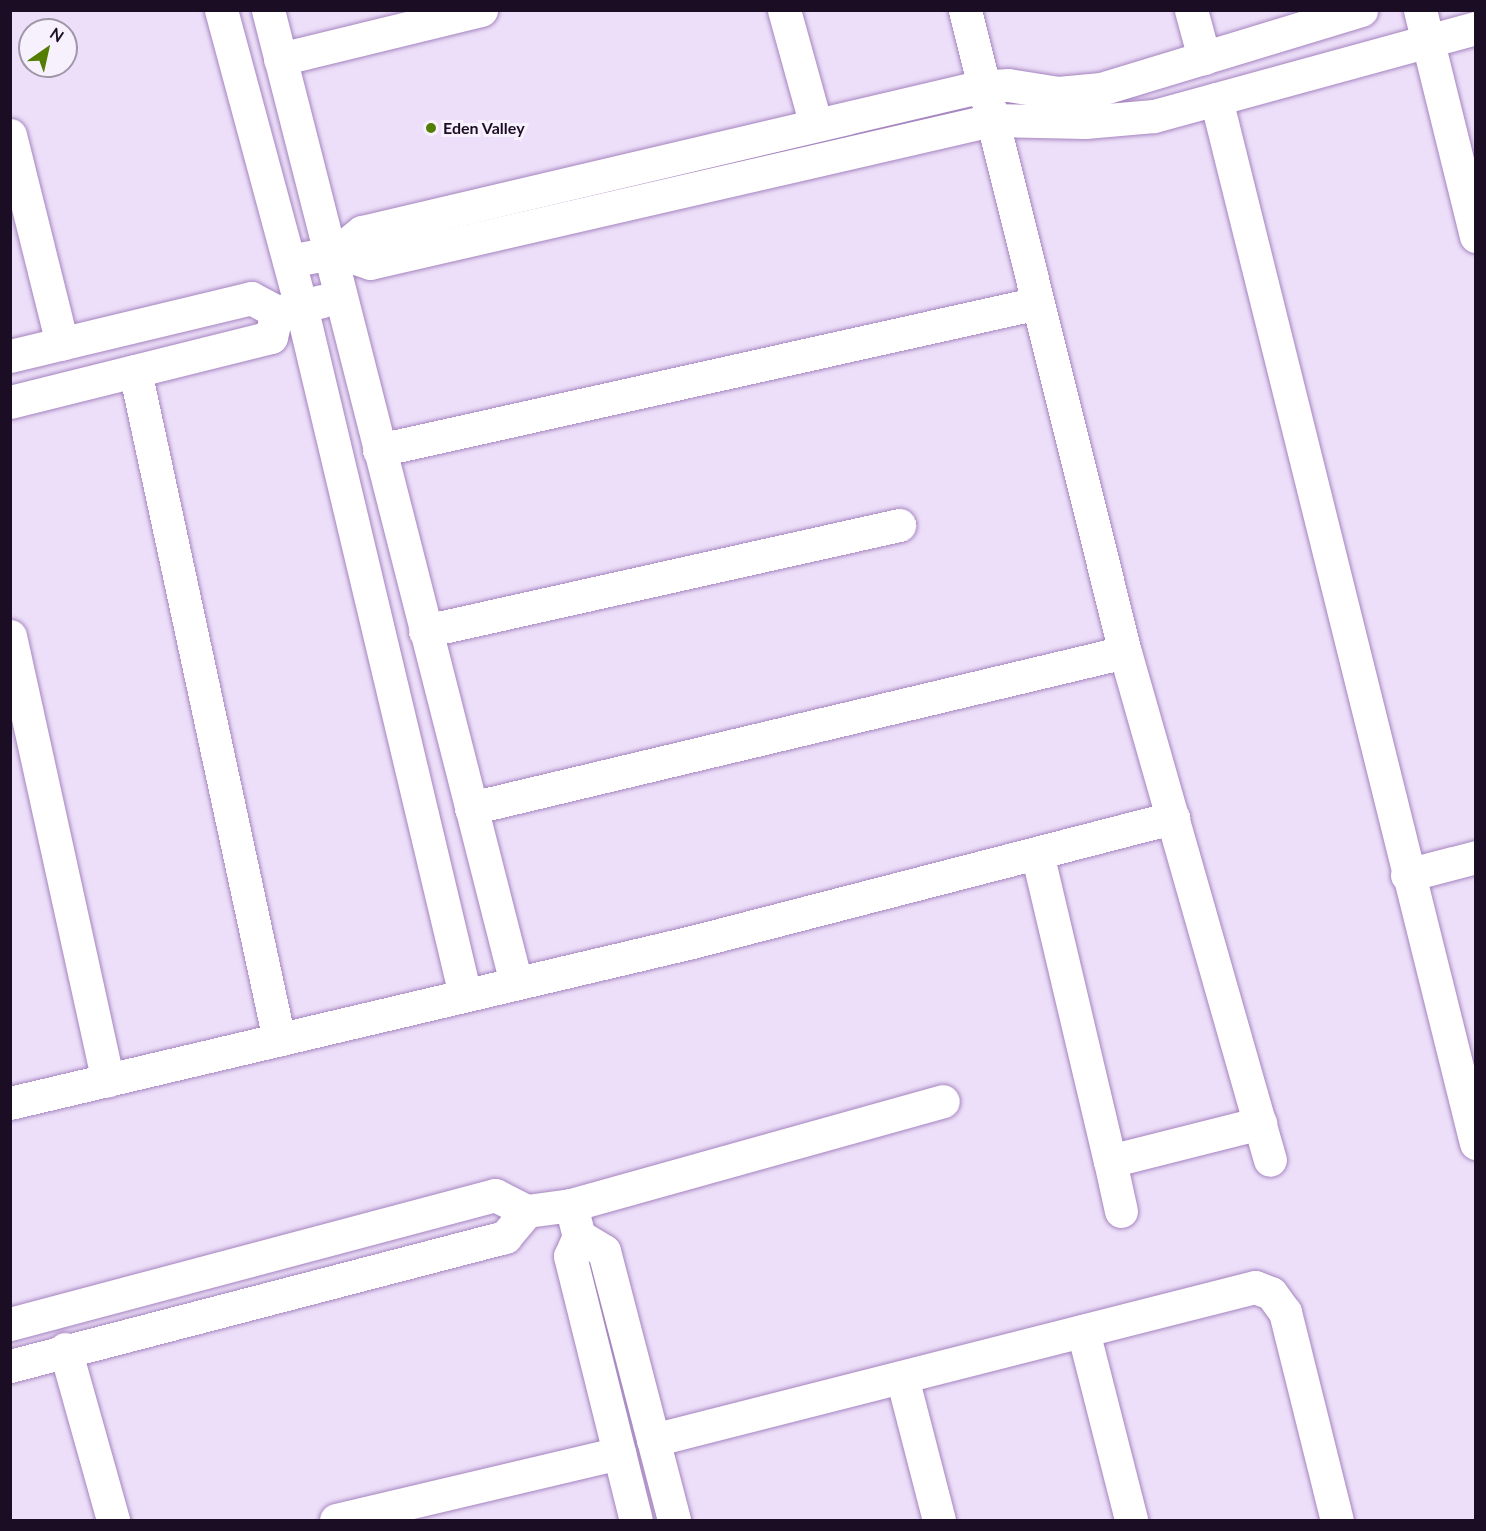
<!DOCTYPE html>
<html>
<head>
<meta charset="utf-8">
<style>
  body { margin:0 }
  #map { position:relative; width:1486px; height:1531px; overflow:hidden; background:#eddff9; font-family:Lato,sans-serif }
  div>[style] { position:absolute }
  .roads { filter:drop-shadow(0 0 2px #a584bf) drop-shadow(0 0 2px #a584bf) }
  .minor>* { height:33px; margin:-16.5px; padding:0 16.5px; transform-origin:16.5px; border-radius:16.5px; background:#fff }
  .dots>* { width:16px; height:16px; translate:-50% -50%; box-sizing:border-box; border:3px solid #f7f0fd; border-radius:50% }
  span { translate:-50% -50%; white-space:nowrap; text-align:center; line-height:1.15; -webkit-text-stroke:6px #f7f0fd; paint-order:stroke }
  .poi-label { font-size:16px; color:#1b0e24; font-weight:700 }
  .left { translate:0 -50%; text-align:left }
  .frame { position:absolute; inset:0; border:12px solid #1b0e24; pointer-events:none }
  .north { position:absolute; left:18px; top:18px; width:60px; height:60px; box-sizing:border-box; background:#f7f0fd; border:2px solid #9f96a6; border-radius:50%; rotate:34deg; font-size:16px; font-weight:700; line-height:24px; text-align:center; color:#1b0e24 }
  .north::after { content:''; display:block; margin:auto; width:21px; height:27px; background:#537e03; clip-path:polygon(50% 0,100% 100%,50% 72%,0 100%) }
</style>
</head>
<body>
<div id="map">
  <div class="roads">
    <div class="minor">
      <div style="left:221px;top:10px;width:307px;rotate:74.9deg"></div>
      <div style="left:301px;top:306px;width:708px;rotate:76.61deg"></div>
      <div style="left:268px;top:10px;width:1004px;rotate:75.7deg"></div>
      <div style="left:784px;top:10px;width:119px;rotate:74.5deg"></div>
      <div style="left:965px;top:10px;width:662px;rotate:76.01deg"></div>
      <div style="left:1125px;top:652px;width:528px;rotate:74.07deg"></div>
      <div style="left:1191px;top:10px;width:50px;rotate:74.8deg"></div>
      <div style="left:1420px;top:10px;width:233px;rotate:76.1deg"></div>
      <div style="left:280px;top:59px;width:207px;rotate:-13.7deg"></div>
      <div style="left:1216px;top:99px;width:1076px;rotate:76.02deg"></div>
      <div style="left:10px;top:135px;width:215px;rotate:76deg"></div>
      <div style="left:337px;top:252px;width:32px;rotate:-39deg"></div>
      <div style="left:362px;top:232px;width:638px;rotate:-13.23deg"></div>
      <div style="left:983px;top:86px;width:25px;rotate:-2deg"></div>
      <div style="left:1008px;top:85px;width:51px;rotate:9.1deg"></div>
      <div style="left:1058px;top:93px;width:43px;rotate:-5.3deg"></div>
      <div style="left:1101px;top:89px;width:272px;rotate:-16.9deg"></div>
      <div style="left:289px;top:261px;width:49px;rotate:-10.6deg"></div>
      <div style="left:337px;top:252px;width:35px;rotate:18deg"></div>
      <div style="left:370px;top:263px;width:638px;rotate:-12.95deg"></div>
      <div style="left:992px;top:120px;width:93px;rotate:1.2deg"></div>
      <div style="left:1085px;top:122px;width:69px;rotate:-5deg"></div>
      <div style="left:1154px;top:116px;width:334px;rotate:-15.3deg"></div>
      <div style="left:10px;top:356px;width:248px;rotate:-13.5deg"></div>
      <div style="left:251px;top:298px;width:30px;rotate:28deg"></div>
      <div style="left:277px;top:312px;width:46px;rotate:-13.7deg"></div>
      <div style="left:135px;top:371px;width:684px;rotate:77.85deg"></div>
      <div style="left:10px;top:402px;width:269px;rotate:-14deg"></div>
      <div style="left:271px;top:337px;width:26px;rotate:-77deg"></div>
      <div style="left:379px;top:450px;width:675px;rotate:-12.57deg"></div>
      <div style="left:425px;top:631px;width:486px;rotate:-12.6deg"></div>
      <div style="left:10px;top:636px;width:455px;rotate:77.6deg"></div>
      <div style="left:471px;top:808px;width:672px;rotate:-13.42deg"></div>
      <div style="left:1037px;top:853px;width:317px;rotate:76.7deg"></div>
      <div style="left:1407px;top:875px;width:71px;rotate:-14.6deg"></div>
      <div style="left:10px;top:1103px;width:701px;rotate:-13.28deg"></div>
      <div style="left:692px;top:942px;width:497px;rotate:-14.5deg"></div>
      <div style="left:571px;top:1205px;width:32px;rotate:76deg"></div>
      <div style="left:579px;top:1236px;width:22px;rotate:114deg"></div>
      <div style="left:570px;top:1256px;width:272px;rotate:76deg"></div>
      <div style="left:1121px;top:1211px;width:51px;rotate:-102.4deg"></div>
      <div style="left:1110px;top:1161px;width:155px;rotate:-14.2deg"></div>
      <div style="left:579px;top:1236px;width:29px;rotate:31deg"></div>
      <div style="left:604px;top:1251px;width:278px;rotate:75.4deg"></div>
      <div style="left:10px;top:1324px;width:502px;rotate:-14.89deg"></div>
      <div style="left:495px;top:1195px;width:36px;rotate:27deg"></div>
      <div style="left:527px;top:1211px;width:44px;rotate:-7.8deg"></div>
      <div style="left:571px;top:1205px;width:386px;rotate:-15.6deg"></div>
      <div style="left:1083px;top:1331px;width:195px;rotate:75.7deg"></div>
      <div style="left:65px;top:1349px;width:178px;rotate:74.3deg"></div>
      <div style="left:10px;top:1366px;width:512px;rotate:-14.61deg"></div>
      <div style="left:505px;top:1237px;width:34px;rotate:-50deg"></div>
      <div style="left:902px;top:1377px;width:148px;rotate:75.5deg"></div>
      <div style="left:653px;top:1440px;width:621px;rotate:-14.26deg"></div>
      <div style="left:1255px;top:1287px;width:17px;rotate:21deg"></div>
      <div style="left:1271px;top:1293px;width:24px;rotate:54deg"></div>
      <div style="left:1285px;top:1312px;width:214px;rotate:76deg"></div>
      <div style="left:336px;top:1520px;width:291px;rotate:-13.3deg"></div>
    </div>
  </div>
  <div class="dots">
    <div style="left:431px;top:128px;background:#537e03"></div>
  </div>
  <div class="poi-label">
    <span class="left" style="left:443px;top:128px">Eden Valley</span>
  </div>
  <div class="frame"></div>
  <div class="north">N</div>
</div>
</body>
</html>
